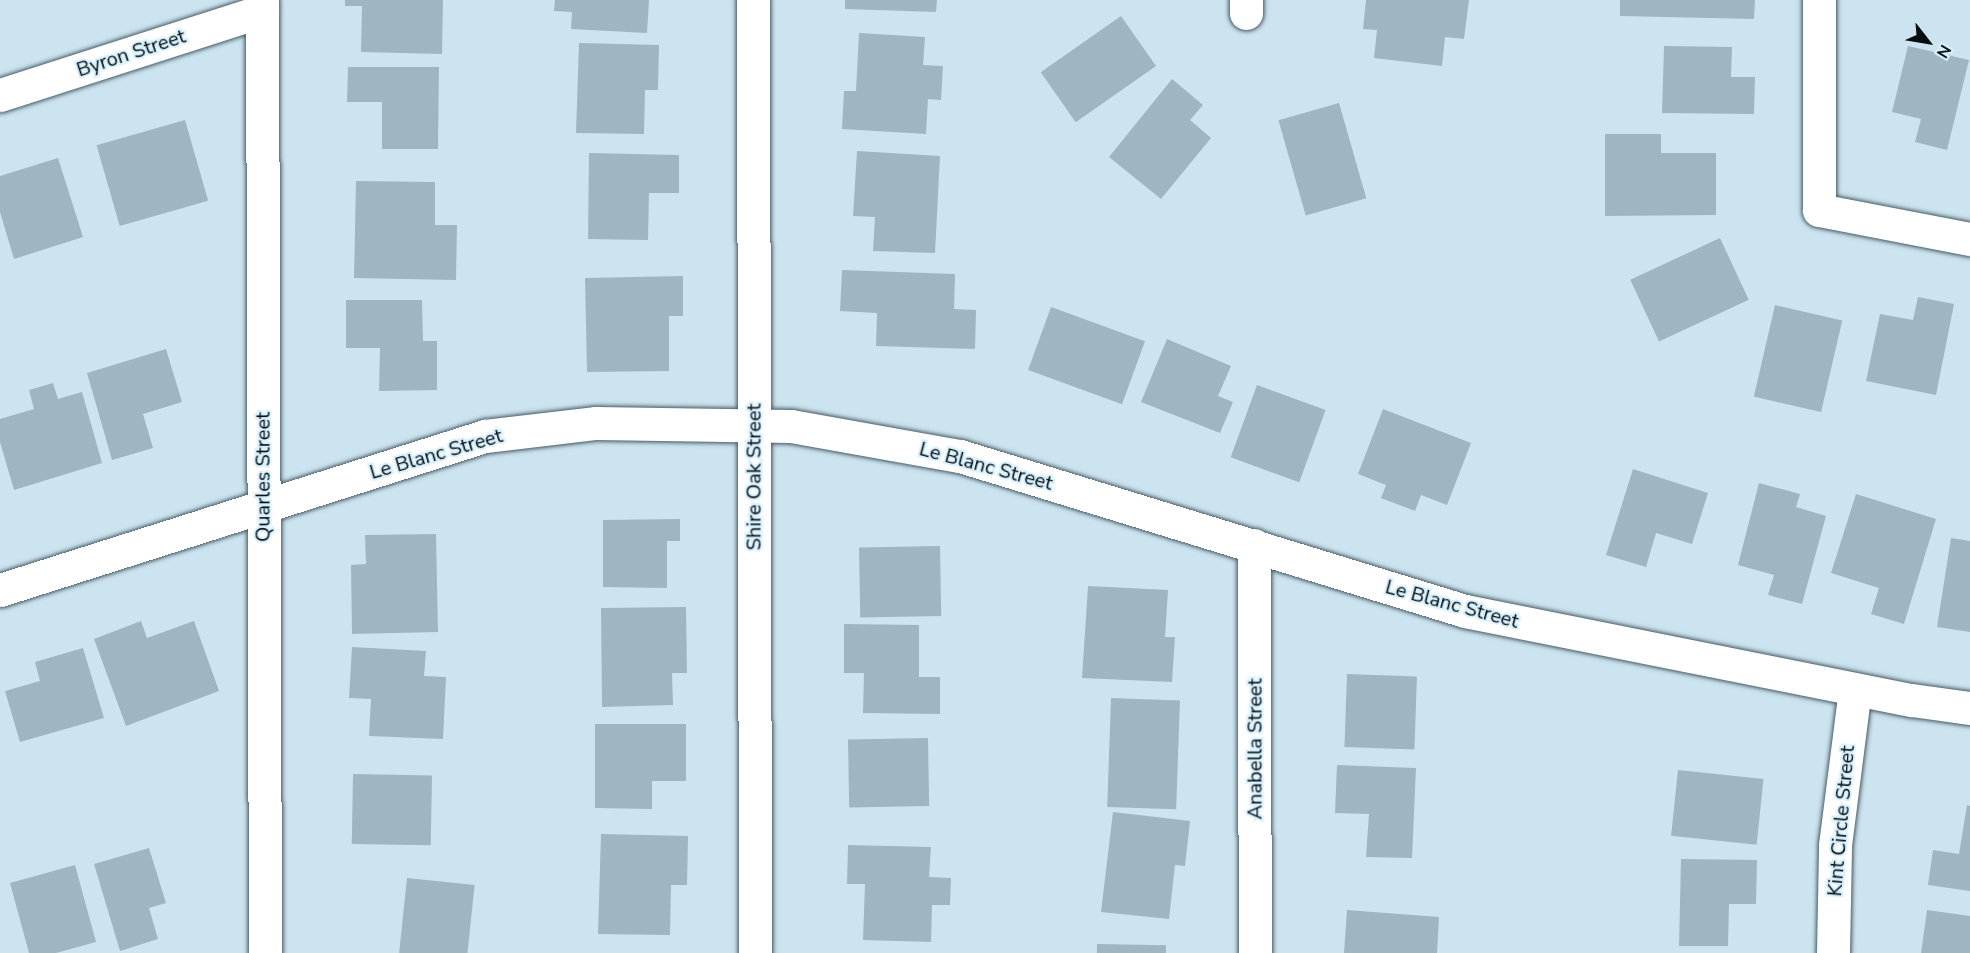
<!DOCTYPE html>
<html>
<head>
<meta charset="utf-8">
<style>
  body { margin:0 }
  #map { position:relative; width:1970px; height:953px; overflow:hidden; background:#cce4ef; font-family:"Nunito Sans",sans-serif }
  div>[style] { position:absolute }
  .building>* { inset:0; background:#9eb6c1; transform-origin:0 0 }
  .roads { filter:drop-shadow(0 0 2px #475b65) drop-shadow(0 0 2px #475b65) }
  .street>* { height:33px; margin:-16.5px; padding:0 16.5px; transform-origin:16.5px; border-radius:16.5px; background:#fff }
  span { translate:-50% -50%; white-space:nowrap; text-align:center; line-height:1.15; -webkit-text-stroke:4.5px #d9f1fd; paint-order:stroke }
  .street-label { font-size:20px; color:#060e12 }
  .north { position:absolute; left:1898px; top:12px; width:60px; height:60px; -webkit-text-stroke:4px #d9f1fd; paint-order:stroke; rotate:121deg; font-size:16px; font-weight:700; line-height:24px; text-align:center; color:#060e12 }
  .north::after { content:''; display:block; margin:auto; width:21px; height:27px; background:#060e12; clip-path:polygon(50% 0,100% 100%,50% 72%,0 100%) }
</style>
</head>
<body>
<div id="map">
  <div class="building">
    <div style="clip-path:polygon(345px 0,443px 0,442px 54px,361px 52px,362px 6px,345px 6px)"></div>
    <div style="clip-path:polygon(555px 0,649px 0,647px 33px,571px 29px,572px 12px,554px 11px)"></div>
    <div style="clip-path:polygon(845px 0,937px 0,936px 12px,845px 9px)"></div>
    <div style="clip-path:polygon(1366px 0,1469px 0,1464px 39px,1445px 37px,1442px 66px,1374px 58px,1377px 30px,1363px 29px)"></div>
    <div style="clip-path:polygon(1620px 0,1755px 0,1754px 19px,1620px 16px)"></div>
    <div style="left:1121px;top:16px;width:61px;height:98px;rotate:55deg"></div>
    <div style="clip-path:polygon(859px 33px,925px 37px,923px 65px,943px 66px,941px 100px,928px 99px,926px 134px,842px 129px,844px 91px,856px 91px)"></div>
    <div style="clip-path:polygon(579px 43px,659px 45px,658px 90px,645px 90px,644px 134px,576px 133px)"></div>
    <div style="clip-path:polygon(1664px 46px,1732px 47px,1731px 77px,1755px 77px,1754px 114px,1662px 113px)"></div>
    <div style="clip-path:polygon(1908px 46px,1969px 60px,1947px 150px,1915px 142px,1921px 119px,1892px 112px)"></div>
    <div style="clip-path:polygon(348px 67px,439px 67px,438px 149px,382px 149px,382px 102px,347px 102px)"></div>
    <div style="clip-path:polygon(1172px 79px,1203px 105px,1190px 120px,1211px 138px,1161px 199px,1109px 157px)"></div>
    <div style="left:1339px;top:103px;width:99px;height:63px;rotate:74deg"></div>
    <div style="left:185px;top:120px;width:84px;height:92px;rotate:74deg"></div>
    <div style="clip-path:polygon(1605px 134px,1661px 134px,1661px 153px,1716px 153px,1716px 215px,1605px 216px)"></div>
    <div style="clip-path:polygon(857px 151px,940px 156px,935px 253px,873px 251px,875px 217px,853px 216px)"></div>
    <div style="clip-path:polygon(589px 153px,679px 155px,679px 193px,649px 193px,648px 240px,588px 239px)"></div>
    <div style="clip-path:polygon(58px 158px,83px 237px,14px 259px,0 212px,0 176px)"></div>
    <div style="clip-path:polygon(356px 181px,435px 182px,435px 225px,457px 225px,456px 280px,354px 278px)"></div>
    <div style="left:1720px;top:238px;width:68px;height:99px;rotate:65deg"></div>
    <div style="clip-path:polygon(842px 270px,955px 274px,954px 309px,976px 310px,975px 349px,876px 346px,877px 313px,840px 311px)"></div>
    <div style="clip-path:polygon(683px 276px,683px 316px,669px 316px,669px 371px,587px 372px,585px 278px)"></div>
    <div style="clip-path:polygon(1918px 297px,1954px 304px,1936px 395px,1866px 381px,1880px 314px,1913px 320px)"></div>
    <div style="clip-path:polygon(346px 300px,422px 300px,423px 341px,437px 341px,437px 390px,379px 391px,380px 348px,346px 348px)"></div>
    <div style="left:1775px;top:305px;width:69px;height:94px;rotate:13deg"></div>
    <div style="left:1051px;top:307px;width:100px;height:67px;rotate:20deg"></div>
    <div style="clip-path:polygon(1167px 339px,1231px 366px,1218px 396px,1233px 402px,1220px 433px,1141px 402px)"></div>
    <div style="clip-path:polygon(166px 349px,182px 402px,143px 414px,153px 448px,112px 460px,87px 373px)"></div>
    <div style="clip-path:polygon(53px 383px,58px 399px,82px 392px,102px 463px,14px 490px,0 442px,0 419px,34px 409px,29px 390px)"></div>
    <div style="left:1257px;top:385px;width:73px;height:77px;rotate:20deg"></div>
    <div style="clip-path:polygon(1383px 409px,1471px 443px,1447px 505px,1421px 495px,1415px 511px,1381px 498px,1386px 485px,1358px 474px)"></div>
    <div style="clip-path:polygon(1633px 469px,1708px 493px,1692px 544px,1656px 533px,1646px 567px,1606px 555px)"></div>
    <div style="clip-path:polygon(1759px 483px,1800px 494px,1796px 507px,1826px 516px,1802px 604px,1768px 595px,1774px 575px,1738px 565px)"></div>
    <div style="clip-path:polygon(1856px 494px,1936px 519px,1904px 624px,1871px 614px,1879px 588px,1831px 573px)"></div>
    <div style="clip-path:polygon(680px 519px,680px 541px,667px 541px,667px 588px,603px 587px,603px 520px)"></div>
    <div style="clip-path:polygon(436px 534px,438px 632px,352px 634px,351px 565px,366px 564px,365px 535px)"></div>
    <div style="clip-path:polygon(1951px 538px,1970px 541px,1970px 632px,1937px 627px)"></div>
    <div style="left:940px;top:546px;width:70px;height:81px;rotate:89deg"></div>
    <div style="clip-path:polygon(1088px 586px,1168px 590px,1165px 637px,1175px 637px,1172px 682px,1082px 678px)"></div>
    <div style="clip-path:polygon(686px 607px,687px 673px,672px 673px,673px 705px,602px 707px,601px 608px)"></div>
    <div style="clip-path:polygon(141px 621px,147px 638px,194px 621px,219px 691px,126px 726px,94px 639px)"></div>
    <div style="clip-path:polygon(844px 624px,919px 625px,919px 677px,940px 677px,940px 714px,863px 713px,864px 673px,844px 673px)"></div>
    <div style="clip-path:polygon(352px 647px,426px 651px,424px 676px,446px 677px,443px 739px,369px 736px,371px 699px,349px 698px)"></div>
    <div style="clip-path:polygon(83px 648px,104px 718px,20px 742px,5px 691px,40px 681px,35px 662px)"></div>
    <div style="left:1347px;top:674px;width:70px;height:73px;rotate:2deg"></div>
    <div style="left:1111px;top:698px;width:69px;height:109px;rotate:2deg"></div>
    <div style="clip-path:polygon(595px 724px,686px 724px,686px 781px,652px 781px,652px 809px,595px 808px)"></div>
    <div style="left:928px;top:738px;width:68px;height:80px;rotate:89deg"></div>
    <div style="clip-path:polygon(1337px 765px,1416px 768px,1412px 858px,1366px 857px,1369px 814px,1335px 813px)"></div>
    <div style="left:1678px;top:770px;width:86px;height:66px;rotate:6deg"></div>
    <div style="left:353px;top:774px;width:79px;height:70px;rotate:1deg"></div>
    <div style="clip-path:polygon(1967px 805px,1970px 806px,1970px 891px,1928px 885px,1933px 850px,1959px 854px)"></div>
    <div style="clip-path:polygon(1113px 812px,1190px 821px,1185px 866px,1175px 865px,1169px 919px,1101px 912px)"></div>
    <div style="clip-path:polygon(601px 834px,688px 836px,687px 885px,671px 885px,670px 935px,598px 934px)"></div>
    <div style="clip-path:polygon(848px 845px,931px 847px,929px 877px,951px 878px,950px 905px,932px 905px,931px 942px,863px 940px,865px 884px,847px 884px)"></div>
    <div style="clip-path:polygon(149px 848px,166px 903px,149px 908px,158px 939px,120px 951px,94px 864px)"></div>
    <div style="clip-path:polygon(1681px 859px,1757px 860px,1756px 904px,1729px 904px,1728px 946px,1679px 946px)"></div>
    <div style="clip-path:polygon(75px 865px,96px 942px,56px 953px,29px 953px,10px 883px)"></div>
    <div style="left:407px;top:878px;width:68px;height:76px;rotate:6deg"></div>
    <div style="clip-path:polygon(1347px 910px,1439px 917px,1437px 953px,1344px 953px)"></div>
    <div style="clip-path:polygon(1927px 910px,1970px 916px,1970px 953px,1921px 953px)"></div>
    <div style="left:1097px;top:944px;width:69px;height:9px;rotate:1deg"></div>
  </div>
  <div class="roads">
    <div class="street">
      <div style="left:262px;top:0;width:953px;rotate:89.82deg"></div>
      <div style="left:753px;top:0;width:953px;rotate:89.88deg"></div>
      <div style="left:1246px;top:0;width:13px;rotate:90deg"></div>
      <div style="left:1819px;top:0;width:210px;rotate:90deg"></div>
      <div style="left:1819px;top:210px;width:154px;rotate:10.9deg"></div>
      <div style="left:0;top:95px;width:275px;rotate:-17.8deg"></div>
      <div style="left:1254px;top:545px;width:408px;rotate:89.9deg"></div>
      <div style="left:0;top:590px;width:509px;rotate:-17.62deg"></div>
      <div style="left:485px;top:436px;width:112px;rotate:-6.7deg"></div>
      <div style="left:596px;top:423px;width:195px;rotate:0.9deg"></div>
      <div style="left:791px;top:426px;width:172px;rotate:10.1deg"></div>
      <div style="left:960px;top:456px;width:528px;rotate:17.06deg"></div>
      <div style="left:1465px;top:611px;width:456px;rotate:11.3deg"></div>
      <div style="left:1912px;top:700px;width:59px;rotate:7.9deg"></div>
      <div style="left:1833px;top:953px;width:108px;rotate:-88.9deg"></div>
      <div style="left:1835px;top:845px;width:157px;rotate:-82.7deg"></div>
    </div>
  </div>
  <div class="street-label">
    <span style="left:131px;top:53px;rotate:-18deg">Byron Street</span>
    <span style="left:436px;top:454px;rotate:-16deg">Le Blanc Street</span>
    <span style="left:986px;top:466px;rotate:15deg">Le Blanc Street</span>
    <span style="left:263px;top:477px;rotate:-90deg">Quarles Street</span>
    <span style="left:754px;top:477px;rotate:-90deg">Shire Oak Street</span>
    <span style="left:1452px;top:604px;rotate:15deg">Le Blanc Street</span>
    <span style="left:1255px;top:749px;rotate:-90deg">Anabella Street</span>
    <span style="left:1841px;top:821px;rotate:-85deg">Kint Circle Street</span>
  </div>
  <div class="north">N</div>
</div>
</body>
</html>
